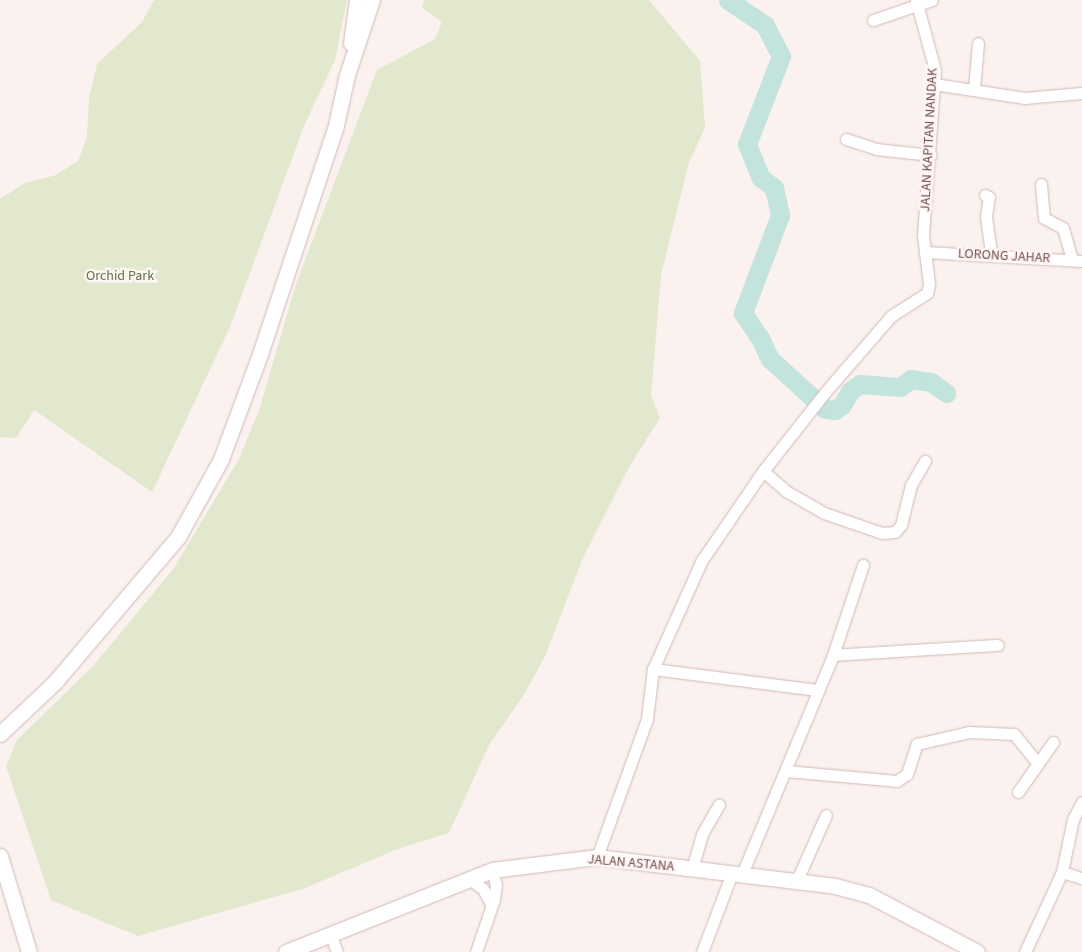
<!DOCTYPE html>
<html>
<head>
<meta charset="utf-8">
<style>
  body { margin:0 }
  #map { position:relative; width:1082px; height:952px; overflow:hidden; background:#fbf1ee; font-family:"Source Sans 3",sans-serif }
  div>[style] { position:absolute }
  .green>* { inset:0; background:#e1e8cd }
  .river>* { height:19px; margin:-9.5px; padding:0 9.5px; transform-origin:9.5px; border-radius:9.5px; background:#c3e4dd }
  .roads { filter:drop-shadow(0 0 1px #cfb9b6) drop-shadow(0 0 1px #cfb9b6) }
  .street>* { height:11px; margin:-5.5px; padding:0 5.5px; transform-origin:5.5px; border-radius:5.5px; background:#fff }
  .secondary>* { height:15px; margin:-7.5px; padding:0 7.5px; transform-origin:7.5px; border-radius:7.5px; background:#fff }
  span { translate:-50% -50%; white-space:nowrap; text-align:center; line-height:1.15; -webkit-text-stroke:5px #fef6f4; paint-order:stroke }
  .street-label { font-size:14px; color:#755252 }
  .park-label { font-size:14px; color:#637447 }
</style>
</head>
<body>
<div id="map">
  <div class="green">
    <div style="clip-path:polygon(154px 0,347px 0,335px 60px,304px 126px,230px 327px,152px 492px,34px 410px,16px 438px,0 437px,0 199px,25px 183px,56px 175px,78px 161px,87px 137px,89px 98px,97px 64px,142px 22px)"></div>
    <div style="clip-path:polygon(424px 0,649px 0,700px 61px,705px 128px,689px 162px,661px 275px,651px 396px,660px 418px,629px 467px,582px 560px,546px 654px,525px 693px,489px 745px,449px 833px,400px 848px,305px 888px,138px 936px,51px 900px,6px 766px,17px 740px,94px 665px,174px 568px,239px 459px,260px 407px,296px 284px,377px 70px,435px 39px,442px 22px,422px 8px)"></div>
  </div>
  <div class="river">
    <div style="left:728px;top:0;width:45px;rotate:34deg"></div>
    <div style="left:765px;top:25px;width:35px;rotate:63deg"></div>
    <div style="left:781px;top:56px;width:94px;rotate:111.1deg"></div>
    <div style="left:747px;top:144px;width:35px;rotate:68deg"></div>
    <div style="left:760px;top:177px;width:18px;rotate:38deg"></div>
    <div style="left:774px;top:188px;width:28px;rotate:77deg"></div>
    <div style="left:780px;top:215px;width:105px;rotate:110.7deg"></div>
    <div style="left:743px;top:313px;width:30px;rotate:56deg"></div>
    <div style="left:760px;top:338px;width:23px;rotate:65deg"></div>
    <div style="left:770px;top:359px;width:74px;rotate:42.3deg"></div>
    <div style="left:825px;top:409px;width:10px;rotate:6deg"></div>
    <div style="left:835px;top:410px;width:9px;rotate:-36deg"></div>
    <div style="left:842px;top:405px;width:16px;rotate:-60deg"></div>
    <div style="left:850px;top:391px;width:12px;rotate:-35deg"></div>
    <div style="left:860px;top:384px;width:40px;rotate:4.3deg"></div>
    <div style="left:900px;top:387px;width:14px;rotate:-36deg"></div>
    <div style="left:911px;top:379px;width:20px;rotate:9deg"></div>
    <div style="left:931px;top:382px;width:19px;rotate:36deg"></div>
  </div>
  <div class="roads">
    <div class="street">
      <div style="left:873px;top:20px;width:62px;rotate:-18.7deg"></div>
      <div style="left:934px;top:84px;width:91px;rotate:8.8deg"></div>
      <div style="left:1024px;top:98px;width:58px;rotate:-4.9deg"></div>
      <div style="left:974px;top:89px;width:46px;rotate:-85deg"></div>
      <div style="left:846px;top:139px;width:32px;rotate:18deg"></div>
      <div style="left:876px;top:149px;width:55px;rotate:6.2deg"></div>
      <div style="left:1041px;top:184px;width:34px;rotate:85deg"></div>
      <div style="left:1044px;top:218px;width:21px;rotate:28deg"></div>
      <div style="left:1063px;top:228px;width:33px;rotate:74deg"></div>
      <div style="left:985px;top:195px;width:4px;rotate:27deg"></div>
      <div style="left:989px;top:197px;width:20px;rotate:99deg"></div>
      <div style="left:986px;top:217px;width:37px;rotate:82deg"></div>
      <div style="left:925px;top:252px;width:157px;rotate:3.3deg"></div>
      <div style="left:763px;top:471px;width:30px;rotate:41deg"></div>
      <div style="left:786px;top:491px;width:44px;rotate:30.1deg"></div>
      <div style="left:824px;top:513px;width:61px;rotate:19deg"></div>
      <div style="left:882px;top:533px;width:13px;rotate:-4deg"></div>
      <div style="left:895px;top:532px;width:9px;rotate:-49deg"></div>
      <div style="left:901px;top:525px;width:41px;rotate:-76deg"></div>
      <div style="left:911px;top:485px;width:28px;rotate:-60deg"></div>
      <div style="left:833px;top:655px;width:165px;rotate:-3.5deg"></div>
      <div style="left:653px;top:669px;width:166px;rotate:7.3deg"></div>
      <div style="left:786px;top:771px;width:111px;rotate:5.1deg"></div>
      <div style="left:897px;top:781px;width:12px;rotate:-35deg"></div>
      <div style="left:907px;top:774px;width:32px;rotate:-72deg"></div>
      <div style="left:917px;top:744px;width:53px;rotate:-13deg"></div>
      <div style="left:969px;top:732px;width:45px;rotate:2.5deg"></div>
      <div style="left:1014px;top:734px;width:38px;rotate:51deg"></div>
      <div style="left:1018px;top:792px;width:61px;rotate:-55deg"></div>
      <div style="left:597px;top:857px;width:147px;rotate:-70.1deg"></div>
      <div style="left:647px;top:719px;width:50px;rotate:-83.2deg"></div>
      <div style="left:653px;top:669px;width:120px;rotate:-65.8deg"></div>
      <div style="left:702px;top:560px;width:108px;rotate:-55.6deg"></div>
      <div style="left:763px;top:471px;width:103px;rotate:-51.7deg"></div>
      <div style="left:827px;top:390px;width:98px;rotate:-49.1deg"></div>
      <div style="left:891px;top:316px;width:43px;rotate:-32.6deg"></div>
      <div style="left:927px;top:293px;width:9px;rotate:-77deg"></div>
      <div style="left:929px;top:284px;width:49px;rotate:-97deg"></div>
      <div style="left:923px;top:235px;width:165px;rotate:-85.8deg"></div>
      <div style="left:935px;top:70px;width:73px;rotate:-105.2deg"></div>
      <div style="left:692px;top:869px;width:36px;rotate:-74deg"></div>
      <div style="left:702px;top:834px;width:34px;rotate:-60deg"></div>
      <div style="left:1062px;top:872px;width:21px;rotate:17deg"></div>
      <div style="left:742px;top:874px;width:237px;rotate:-67.4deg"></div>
      <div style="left:833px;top:655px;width:95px;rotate:-71.6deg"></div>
      <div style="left:468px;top:878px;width:19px;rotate:36deg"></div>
      <div style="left:483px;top:889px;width:18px;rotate:61deg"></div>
      <div style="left:797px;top:880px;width:71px;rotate:-66deg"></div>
      <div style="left:331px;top:935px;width:18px;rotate:71deg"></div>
      <div style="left:476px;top:952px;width:56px;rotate:-71.2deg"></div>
      <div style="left:494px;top:899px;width:14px;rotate:-82deg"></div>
      <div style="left:496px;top:885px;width:16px;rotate:-105deg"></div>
      <div style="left:702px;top:952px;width:85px;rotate:-69.2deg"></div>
      <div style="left:1025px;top:952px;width:88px;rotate:-65.2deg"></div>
      <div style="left:1062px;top:872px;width:54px;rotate:-78.3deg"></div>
      <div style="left:1073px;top:819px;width:19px;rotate:-62deg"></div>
    </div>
    <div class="secondary">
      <div style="left:351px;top:43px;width:43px;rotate:-82.1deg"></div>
      <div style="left:0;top:734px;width:76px;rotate:-43.4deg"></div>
      <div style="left:55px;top:682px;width:190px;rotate:-49.7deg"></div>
      <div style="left:178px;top:537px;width:89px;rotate:-61.1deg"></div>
      <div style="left:221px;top:459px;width:112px;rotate:-69.6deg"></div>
      <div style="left:260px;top:354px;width:241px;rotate:-71.6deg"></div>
      <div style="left:336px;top:125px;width:51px;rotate:-77.6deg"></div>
      <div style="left:347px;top:75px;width:79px;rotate:-71.6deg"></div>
      <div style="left:0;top:856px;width:100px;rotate:73.2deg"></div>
      <div style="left:286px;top:952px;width:222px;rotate:-21.7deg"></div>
      <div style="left:492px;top:870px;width:106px;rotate:-7.1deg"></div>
      <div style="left:597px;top:857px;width:240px;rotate:6.9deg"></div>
      <div style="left:835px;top:886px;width:35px;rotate:15deg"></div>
      <div style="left:869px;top:895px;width:122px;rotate:27.8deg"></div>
    </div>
  </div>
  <div class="street-label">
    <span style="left:929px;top:140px;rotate:-87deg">JALAN KAPITAN NANDAK</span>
    <span style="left:1004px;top:256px;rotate:3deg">LORONG JAHAR</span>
    <span style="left:631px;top:863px;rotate:5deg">JALAN ASTANA</span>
  </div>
  <div class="park-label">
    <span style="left:120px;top:276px">Orchid Park</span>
  </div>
</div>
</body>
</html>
